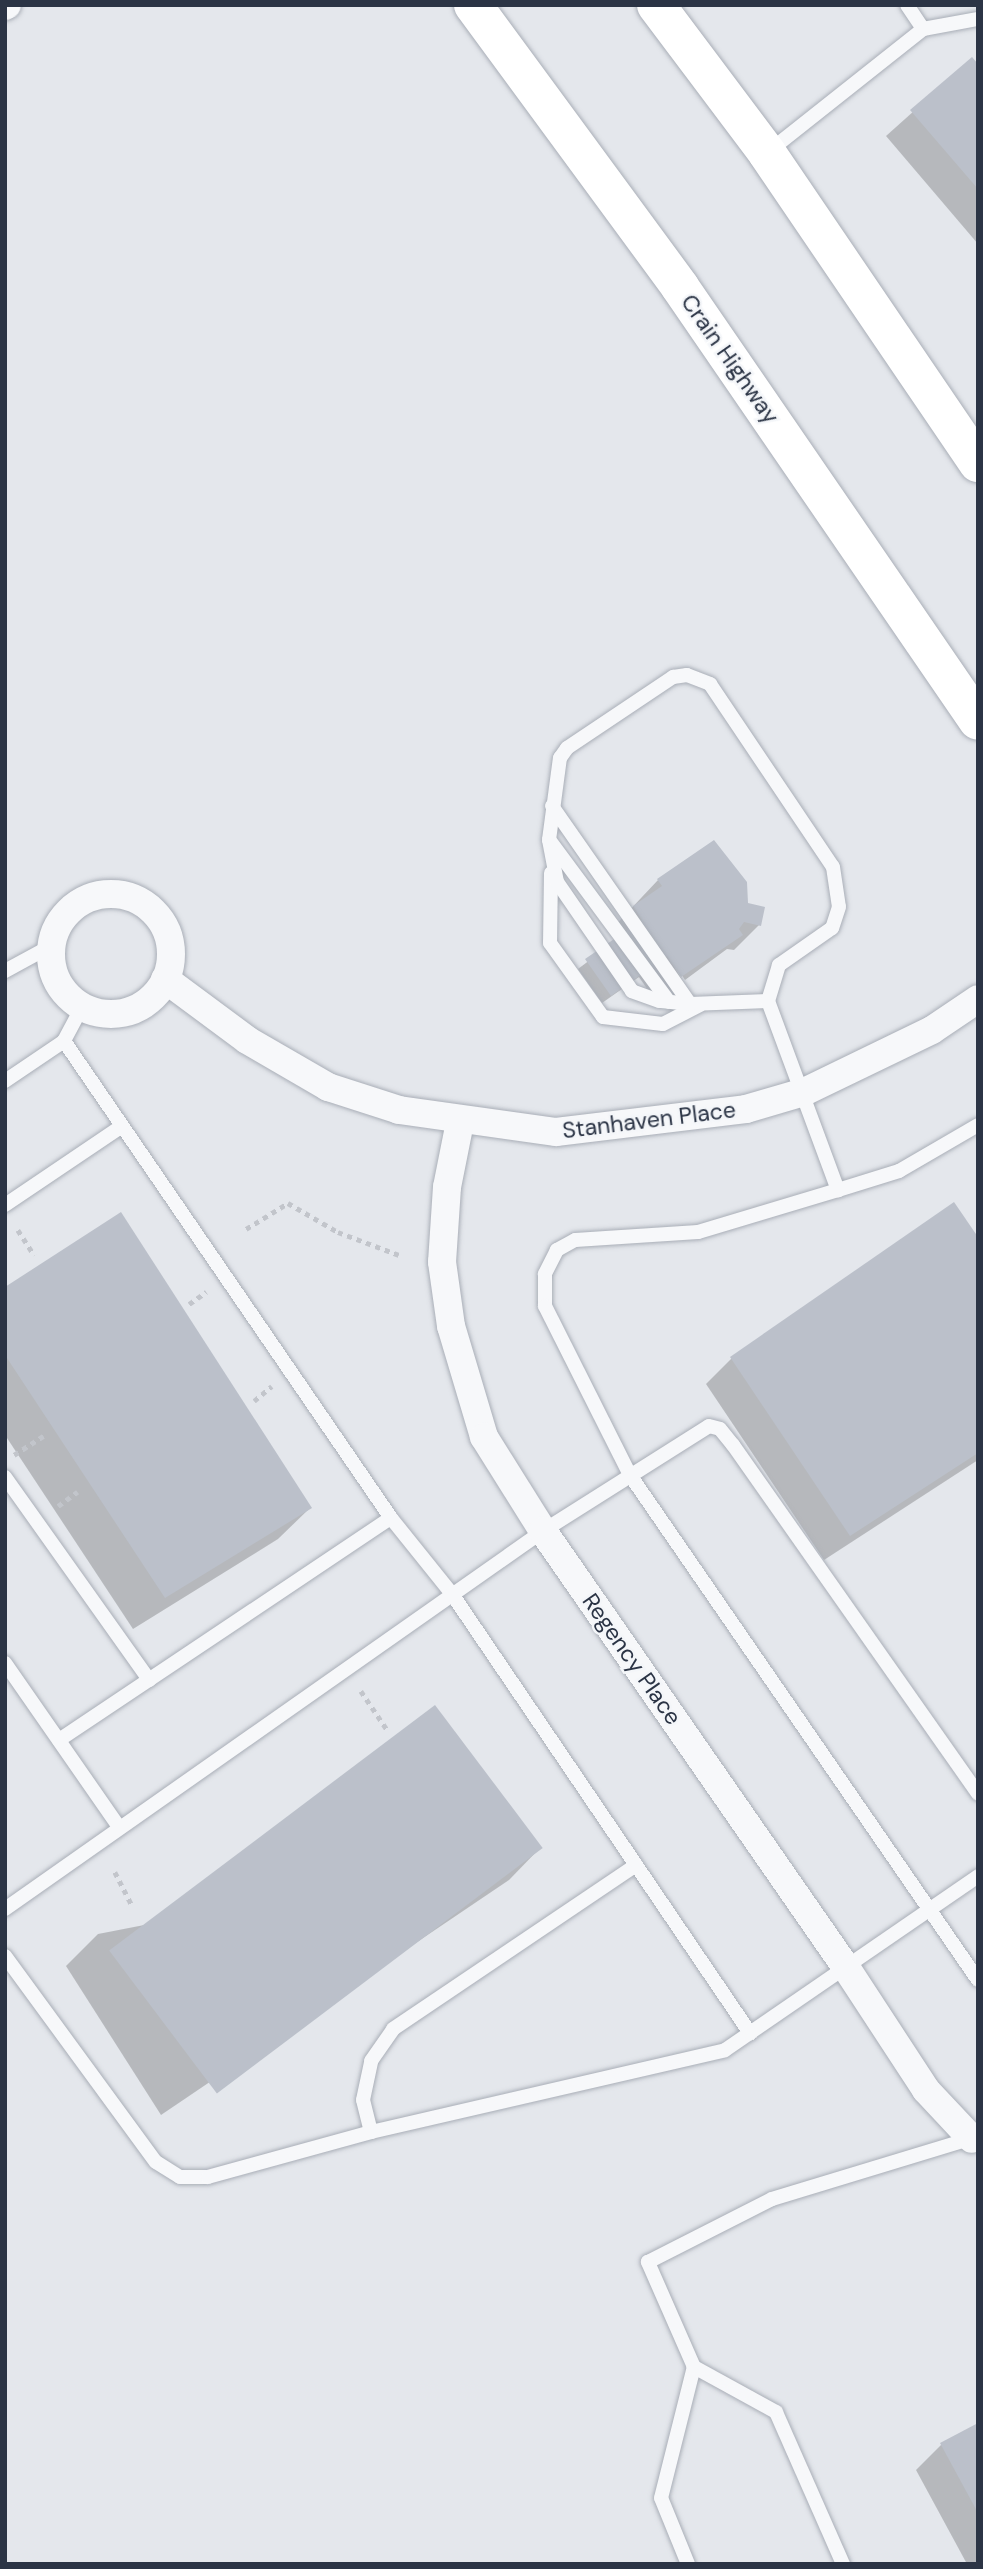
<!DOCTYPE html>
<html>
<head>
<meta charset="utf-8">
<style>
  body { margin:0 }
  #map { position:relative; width:983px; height:2569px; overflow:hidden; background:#e4e7ec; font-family:"DM Sans",sans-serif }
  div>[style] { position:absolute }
  .shadow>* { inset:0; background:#0003 }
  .building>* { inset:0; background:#bbc0ca; transform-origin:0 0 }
  .path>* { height:4.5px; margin-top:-2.25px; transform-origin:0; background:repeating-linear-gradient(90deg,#c2c5cb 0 5px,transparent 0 10px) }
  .roads { filter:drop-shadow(0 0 2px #a9aeb7) drop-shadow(0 0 2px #a9aeb7) }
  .lane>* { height:14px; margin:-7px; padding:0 7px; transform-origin:7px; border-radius:7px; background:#f7f8fa }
  .street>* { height:28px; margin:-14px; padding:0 14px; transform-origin:14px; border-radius:14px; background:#f7f8fa }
  .street>.ring { margin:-14px; padding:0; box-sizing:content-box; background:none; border:28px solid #f7f8fa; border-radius:50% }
  .highway>* { height:38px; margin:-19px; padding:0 19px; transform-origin:19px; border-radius:19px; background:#fff }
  span { translate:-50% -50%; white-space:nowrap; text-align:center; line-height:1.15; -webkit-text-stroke:5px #f4f6f9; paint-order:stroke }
  .street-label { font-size:23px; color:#2b3445 }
  .frame { position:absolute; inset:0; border:7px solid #2b3445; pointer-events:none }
</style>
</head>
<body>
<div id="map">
  <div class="shadow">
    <div style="clip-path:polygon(972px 59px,978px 67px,978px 244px,886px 136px)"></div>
    <div style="clip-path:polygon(658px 880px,746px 904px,759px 925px,734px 950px,727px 949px,685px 980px,667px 953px,683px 982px,655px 1000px,639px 977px,602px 1003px,578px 969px,615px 941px,609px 932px)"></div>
    <div style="clip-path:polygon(954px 1205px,978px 1240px,978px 1460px,824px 1560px,706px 1384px,731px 1359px)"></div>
    <div style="clip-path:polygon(5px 1289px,310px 1508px,278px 1539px,133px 1629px,5px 1435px)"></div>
    <div style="clip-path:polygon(540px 1848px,509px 1880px,161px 2115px,66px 1966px,98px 1934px)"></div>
    <div style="clip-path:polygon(978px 2425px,978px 2564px,967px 2564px,916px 2470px,941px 2445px)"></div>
  </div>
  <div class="building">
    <div style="clip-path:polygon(972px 57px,978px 64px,978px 189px,910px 110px)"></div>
    <div style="clip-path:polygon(714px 840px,747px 882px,748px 903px,765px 907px,761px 926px,744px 922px,739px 929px,743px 935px,681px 977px,667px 956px,611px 996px,585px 959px,642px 920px,633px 906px,662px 886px,657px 879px)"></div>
    <div style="clip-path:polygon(954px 1202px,978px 1237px,978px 1453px,850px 1536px,730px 1357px)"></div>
    <div style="clip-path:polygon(121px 1212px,312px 1508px,165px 1598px,5px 1355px,5px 1287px)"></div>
    <div style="left:435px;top:1705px;width:179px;height:408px;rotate:53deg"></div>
    <div style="clip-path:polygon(978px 2423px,978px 2513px,940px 2443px)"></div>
  </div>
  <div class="path">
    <div style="left:246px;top:1229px;width:49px;rotate:-31.8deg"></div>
    <div style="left:288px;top:1203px;width:58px;rotate:30.1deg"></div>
    <div style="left:338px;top:1232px;width:65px;rotate:20.7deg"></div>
    <div style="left:18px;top:1230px;width:30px;rotate:57deg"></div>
    <div style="left:189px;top:1304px;width:21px;rotate:-35deg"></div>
    <div style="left:254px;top:1401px;width:23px;rotate:-40deg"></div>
    <div style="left:14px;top:1455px;width:35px;rotate:-33deg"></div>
    <div style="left:58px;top:1506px;width:24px;rotate:-36deg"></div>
    <div style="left:361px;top:1691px;width:48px;rotate:56deg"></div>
    <div style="left:115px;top:1872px;width:36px;rotate:63deg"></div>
  </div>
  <div class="roads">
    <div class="lane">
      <div style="left:907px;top:5px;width:29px;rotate:56deg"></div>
      <div style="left:768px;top:152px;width:198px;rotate:-38.4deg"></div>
      <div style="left:923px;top:29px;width:56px;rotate:-10.3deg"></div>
      <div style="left:552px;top:806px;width:241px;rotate:55.1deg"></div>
      <div style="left:550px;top:841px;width:200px;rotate:53.5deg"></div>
      <div style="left:551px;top:873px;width:70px;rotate:90.8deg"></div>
      <div style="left:550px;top:943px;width:91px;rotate:54.4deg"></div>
      <div style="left:603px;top:1017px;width:60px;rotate:6.7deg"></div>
      <div style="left:663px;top:1024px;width:42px;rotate:-27.2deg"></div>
      <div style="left:5px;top:971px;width:52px;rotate:-28.5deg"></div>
      <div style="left:768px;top:1001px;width:78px;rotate:177.8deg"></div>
      <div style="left:690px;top:1004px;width:31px;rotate:-174deg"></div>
      <div style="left:659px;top:1001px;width:29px;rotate:-160deg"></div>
      <div style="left:632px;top:991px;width:132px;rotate:-124.5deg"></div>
      <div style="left:557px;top:882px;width:43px;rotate:-100.8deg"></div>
      <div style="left:549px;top:840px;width:83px;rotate:-82.4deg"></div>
      <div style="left:560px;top:758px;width:12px;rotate:-55deg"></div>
      <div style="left:567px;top:748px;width:128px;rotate:-33.8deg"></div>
      <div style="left:673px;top:677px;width:14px;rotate:-8deg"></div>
      <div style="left:687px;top:675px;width:25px;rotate:21deg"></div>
      <div style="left:710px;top:684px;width:220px;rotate:56.1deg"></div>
      <div style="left:833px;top:867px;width:40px;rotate:81.5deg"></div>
      <div style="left:839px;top:907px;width:22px;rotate:108deg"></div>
      <div style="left:832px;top:928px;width:65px;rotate:145.1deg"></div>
      <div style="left:779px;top:965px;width:38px;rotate:107deg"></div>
      <div style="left:768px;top:1001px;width:202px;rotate:69.7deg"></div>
      <div style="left:838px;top:1190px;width:64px;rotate:-17.3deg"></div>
      <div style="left:899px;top:1171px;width:91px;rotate:-30.2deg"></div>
      <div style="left:82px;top:1007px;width:38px;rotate:118deg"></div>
      <div style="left:64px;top:1041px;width:578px;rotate:55.57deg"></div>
      <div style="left:391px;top:1518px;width:97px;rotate:51.2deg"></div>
      <div style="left:452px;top:1594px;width:531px;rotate:55.83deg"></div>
      <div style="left:5px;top:1081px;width:71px;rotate:-34.1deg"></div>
      <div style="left:838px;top:1190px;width:146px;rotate:163.3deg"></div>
      <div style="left:698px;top:1232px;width:123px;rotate:176.3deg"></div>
      <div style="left:575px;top:1240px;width:21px;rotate:151deg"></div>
      <div style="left:557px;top:1250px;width:27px;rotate:117deg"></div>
      <div style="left:545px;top:1274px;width:32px;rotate:90deg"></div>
      <div style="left:545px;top:1306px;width:189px;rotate:63.3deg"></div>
      <div style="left:630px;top:1475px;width:613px;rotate:55.43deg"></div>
      <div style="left:5px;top:1205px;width:141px;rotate:-34deg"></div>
      <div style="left:5px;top:1477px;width:249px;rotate:54.6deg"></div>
      <div style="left:5px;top:1663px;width:200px;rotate:55.2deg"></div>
      <div style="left:59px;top:1740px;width:399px;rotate:-33.8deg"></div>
      <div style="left:5px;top:1909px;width:658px;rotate:-35.09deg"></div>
      <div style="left:543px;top:1531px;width:196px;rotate:-32.3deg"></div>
      <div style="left:709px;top:1426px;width:11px;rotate:15deg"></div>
      <div style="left:720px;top:1429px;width:21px;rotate:51deg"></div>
      <div style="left:733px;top:1445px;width:426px;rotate:54.9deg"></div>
      <div style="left:5px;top:1956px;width:255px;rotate:53.8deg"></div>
      <div style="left:156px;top:2162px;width:28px;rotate:32deg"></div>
      <div style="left:180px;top:2177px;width:28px"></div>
      <div style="left:208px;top:2177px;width:169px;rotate:-15.4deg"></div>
      <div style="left:371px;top:2132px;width:363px;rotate:-13deg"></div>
      <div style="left:725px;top:2050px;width:307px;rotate:-34.5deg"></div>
      <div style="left:371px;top:2132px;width:33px;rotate:-104deg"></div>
      <div style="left:363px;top:2100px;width:40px;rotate:-78deg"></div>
      <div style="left:371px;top:2061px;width:39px;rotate:-55deg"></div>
      <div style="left:393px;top:2029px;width:293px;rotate:-34deg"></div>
      <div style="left:688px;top:2564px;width:71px;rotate:-112.2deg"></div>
      <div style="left:661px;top:2498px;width:135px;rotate:-75.9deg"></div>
      <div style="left:843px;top:2564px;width:166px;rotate:-113.8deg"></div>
      <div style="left:776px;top:2412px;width:94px;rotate:-151.2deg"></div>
      <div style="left:694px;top:2367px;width:115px;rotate:-113.7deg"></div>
      <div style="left:648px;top:2262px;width:139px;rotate:-26.9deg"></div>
      <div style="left:772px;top:2199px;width:210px;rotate:-16.9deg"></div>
    </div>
    <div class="street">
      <div style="left:5px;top:6px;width:2px;rotate:-27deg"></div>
      <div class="ring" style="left:51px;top:894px;width:92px;height:92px"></div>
      <div style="left:165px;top:979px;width:102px;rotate:36.6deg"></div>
      <div style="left:247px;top:1040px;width:94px;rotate:30.1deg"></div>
      <div style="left:328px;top:1087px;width:75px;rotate:17.9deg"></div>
      <div style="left:399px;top:1110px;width:159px;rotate:8deg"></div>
      <div style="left:556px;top:1132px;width:191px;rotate:-6.9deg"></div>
      <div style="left:746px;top:1109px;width:60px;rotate:-16.3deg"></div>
      <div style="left:804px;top:1092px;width:142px;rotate:-25.8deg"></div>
      <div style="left:932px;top:1030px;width:55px;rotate:-34deg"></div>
      <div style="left:460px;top:1122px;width:66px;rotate:101.3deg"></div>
      <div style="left:447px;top:1187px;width:75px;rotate:93.8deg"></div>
      <div style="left:442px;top:1262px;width:65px;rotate:82deg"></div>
      <div style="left:451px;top:1326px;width:116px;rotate:73.4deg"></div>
      <div style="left:484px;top:1437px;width:111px;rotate:57.9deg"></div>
      <div style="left:543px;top:1531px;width:530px;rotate:55.23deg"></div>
      <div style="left:845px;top:1966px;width:148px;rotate:56.8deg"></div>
      <div style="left:926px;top:2090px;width:67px;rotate:46.8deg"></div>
    </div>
    <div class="highway">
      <div style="left:473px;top:5px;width:350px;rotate:53.7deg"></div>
      <div style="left:680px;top:287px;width:526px;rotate:55.53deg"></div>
      <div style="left:656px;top:5px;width:185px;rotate:53.1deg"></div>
      <div style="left:767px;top:153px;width:375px;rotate:55.8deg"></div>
    </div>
  </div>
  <div class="street-label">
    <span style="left:730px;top:359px;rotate:55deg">Crain Highway</span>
    <span style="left:649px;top:1120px;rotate:-7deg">Stanhaven Place</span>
    <span style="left:632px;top:1659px;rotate:55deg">Regency Place</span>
  </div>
  <div class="frame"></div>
</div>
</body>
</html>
